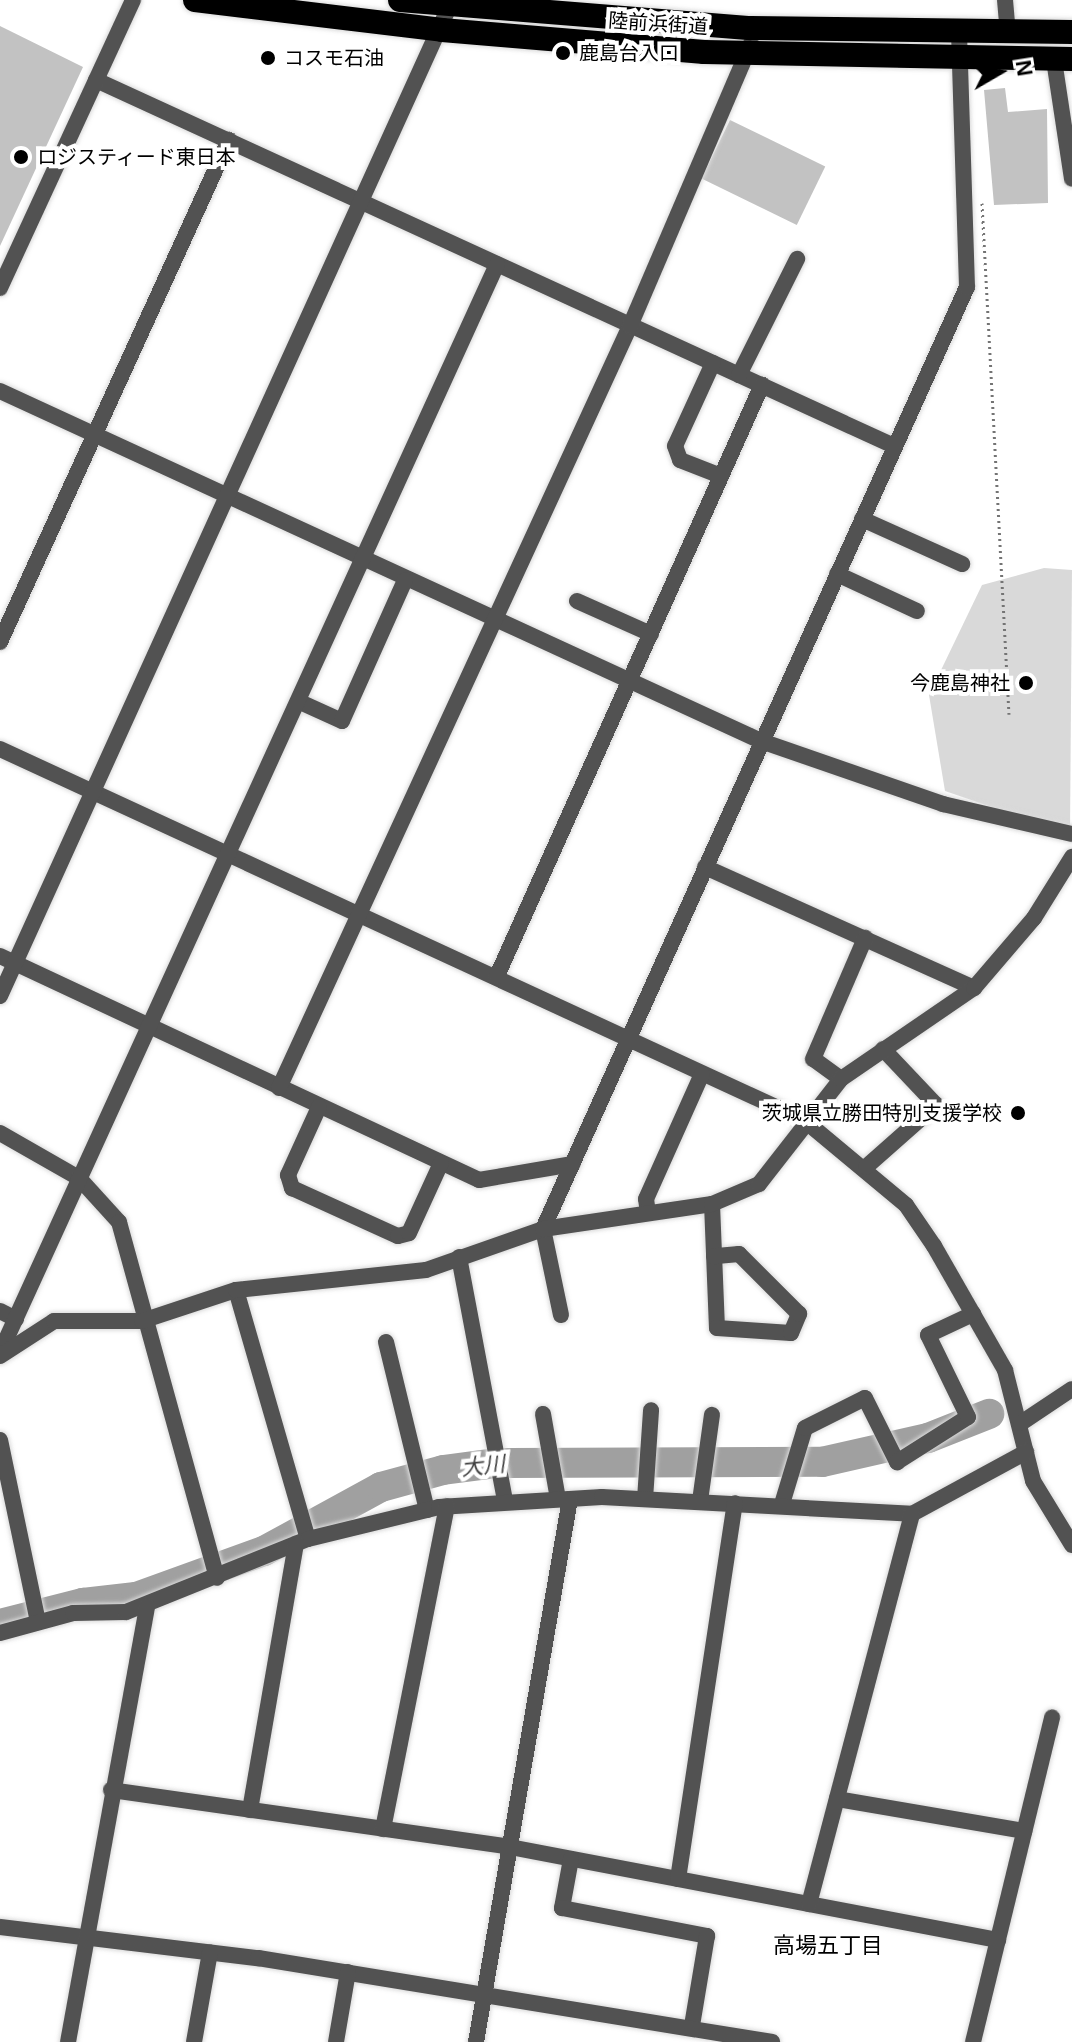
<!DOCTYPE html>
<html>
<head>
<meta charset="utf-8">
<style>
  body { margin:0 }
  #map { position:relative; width:1072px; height:2042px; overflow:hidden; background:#fff; font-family:Arial,"Noto Sans JP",sans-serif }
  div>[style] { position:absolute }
  .green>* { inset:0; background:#d9d9d9 }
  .river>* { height:30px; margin:-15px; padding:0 15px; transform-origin:15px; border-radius:15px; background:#a0a0a0 }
  .building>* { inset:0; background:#c2c2c2; transform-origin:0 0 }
  .path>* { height:3px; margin-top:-1.5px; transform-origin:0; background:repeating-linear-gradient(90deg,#747474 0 2px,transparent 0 6px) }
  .roads { filter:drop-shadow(0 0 2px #dbdbdb) drop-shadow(0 0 2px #dbdbdb) }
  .minor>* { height:16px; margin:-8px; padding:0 8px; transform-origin:8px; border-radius:8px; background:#525252 }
  .highway>* { height:24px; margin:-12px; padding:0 12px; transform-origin:12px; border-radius:12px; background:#000 }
  .dots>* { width:22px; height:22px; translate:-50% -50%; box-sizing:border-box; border:4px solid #fff; border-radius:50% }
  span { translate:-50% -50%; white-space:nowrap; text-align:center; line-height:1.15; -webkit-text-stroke:8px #fff; paint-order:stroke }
  .street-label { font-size:20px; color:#000 }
  .poi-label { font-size:20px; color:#000 }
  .left { translate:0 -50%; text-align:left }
  .right { translate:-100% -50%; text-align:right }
  .water-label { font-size:22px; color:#414141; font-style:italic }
  .neighbourhood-label { font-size:22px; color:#000 }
  .north { position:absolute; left:960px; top:32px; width:80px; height:80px; -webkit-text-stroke:6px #fff; paint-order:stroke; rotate:81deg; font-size:22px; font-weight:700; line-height:32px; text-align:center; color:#000 }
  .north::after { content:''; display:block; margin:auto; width:28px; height:36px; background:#000; clip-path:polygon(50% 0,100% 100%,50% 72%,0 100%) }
</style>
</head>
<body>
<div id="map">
  <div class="green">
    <div style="clip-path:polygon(1044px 568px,1072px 570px,1070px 834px,945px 791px,929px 695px,982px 585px)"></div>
  </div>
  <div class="river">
    <div style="left:0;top:1624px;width:86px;rotate:-14.2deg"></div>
    <div style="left:83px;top:1603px;width:53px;rotate:-6.5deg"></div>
    <div style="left:136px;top:1597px;width:136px;rotate:-19.8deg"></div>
    <div style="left:264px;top:1551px;width:133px;rotate:-28.7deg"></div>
    <div style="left:381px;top:1487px;width:64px;rotate:-15.3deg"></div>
    <div style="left:443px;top:1470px;width:53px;rotate:-7.5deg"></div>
    <div style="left:496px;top:1463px;width:326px;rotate:-0.2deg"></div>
    <div style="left:822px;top:1462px;width:109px;rotate:-12.8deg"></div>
    <div style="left:928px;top:1438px;width:66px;rotate:-21.5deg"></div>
  </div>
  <div class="building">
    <div style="clip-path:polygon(0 26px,83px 67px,0 246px)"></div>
    <div style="clip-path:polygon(1005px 88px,1008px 112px,1047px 109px,1048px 203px,994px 205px,984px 90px)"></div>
    <div style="left:730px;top:120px;width:106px;height:65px;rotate:26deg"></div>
  </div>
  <div class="path">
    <div style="left:982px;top:203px;width:512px;rotate:86.98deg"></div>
  </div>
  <div class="roads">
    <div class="minor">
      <div style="left:1005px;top:0;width:34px;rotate:85deg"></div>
      <div style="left:1054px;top:60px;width:120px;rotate:81.4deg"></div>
      <div style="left:96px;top:80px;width:878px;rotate:24.64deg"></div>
      <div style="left:0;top:288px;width:317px;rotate:-65.2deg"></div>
      <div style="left:713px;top:363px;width:91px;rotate:114.6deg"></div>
      <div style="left:675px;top:446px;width:15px;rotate:70deg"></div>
      <div style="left:680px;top:460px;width:44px;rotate:21.3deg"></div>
      <div style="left:739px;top:375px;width:130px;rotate:-63.4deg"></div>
      <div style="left:0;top:391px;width:838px;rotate:24.7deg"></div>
      <div style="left:761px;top:741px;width:193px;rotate:19.1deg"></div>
      <div style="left:943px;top:804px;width:132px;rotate:13.1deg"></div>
      <div style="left:862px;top:519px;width:110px;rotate:24.2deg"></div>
      <div style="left:837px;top:574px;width:88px;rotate:24.8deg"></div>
      <div style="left:577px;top:601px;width:81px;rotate:24deg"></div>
      <div style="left:0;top:642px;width:552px;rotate:-65.48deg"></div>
      <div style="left:300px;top:702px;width:46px;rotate:24.3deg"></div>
      <div style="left:342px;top:721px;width:154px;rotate:-65.9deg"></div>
      <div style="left:0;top:749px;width:885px;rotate:24.77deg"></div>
      <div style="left:804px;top:1120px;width:133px;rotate:39.8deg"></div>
      <div style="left:906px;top:1205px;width:50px;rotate:55.7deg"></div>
      <div style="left:934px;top:1246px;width:143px;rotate:60.2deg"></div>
      <div style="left:1005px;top:1370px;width:114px;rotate:75.8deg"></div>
      <div style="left:1033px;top:1481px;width:75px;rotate:58.6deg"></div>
      <div style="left:705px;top:867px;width:295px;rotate:24.2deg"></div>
      <div style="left:0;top:956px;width:529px;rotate:25.06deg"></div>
      <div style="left:479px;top:1180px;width:95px;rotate:-9.7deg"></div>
      <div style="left:497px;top:976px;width:648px;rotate:-65.85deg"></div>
      <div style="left:0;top:996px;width:1088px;rotate:-65.58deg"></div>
      <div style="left:841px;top:1079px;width:34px;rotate:-144deg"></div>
      <div style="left:813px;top:1059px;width:132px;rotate:-66.7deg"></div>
      <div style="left:279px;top:1088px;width:839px;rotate:-65.27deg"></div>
      <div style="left:630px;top:326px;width:307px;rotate:-66.8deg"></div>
      <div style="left:319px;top:1107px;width:75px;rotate:114.5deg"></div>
      <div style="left:288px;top:1175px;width:14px;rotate:73deg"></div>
      <div style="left:292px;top:1188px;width:116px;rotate:24.4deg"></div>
      <div style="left:398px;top:1236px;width:11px;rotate:-15deg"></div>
      <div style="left:409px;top:1233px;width:77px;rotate:-65.4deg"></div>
      <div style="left:0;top:1133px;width:91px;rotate:29.7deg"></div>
      <div style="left:79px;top:1178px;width:59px;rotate:47.7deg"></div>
      <div style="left:119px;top:1222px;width:369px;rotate:74.6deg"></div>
      <div style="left:866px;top:1167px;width:94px;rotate:-41.5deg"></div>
      <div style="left:936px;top:1105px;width:77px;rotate:-133.4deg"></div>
      <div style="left:712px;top:1204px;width:124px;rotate:87.7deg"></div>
      <div style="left:717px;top:1328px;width:74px;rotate:3.9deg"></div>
      <div style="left:791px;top:1333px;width:21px;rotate:-67deg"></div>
      <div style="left:799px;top:1314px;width:85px;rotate:-135deg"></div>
      <div style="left:739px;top:1254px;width:25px;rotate:175deg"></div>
      <div style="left:648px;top:1213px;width:14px;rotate:-98deg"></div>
      <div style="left:646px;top:1199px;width:137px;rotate:-65.9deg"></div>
      <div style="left:459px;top:1257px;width:247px;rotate:79.3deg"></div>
      <div style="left:236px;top:1290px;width:259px;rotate:73.9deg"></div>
      <div style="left:0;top:1311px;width:18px;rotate:27deg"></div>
      <div style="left:561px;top:1315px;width:88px;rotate:-101.8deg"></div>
      <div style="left:543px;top:1229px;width:1033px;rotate:-65.77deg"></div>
      <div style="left:967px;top:287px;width:253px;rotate:-91.8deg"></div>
      <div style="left:386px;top:1342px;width:173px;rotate:76.3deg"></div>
      <div style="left:7px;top:1350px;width:7px;rotate:-117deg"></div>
      <div style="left:4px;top:1344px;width:1187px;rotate:-65.46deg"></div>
      <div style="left:0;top:1356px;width:64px;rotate:-32.9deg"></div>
      <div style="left:54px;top:1321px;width:88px"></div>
      <div style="left:142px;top:1321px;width:99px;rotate:-18.3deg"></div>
      <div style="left:236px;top:1290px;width:191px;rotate:-6deg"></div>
      <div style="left:426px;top:1270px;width:124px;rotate:-19.3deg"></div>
      <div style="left:543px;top:1229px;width:171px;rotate:-8.4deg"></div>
      <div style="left:712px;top:1204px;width:51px;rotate:-23.1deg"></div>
      <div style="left:759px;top:1184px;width:133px;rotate:-52deg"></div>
      <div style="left:841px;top:1079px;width:161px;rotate:-34.4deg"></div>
      <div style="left:974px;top:988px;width:92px;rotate:-49.4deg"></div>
      <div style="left:1034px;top:918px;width:72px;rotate:-58.1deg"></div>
      <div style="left:543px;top:1414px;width:86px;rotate:80deg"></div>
      <div style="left:1021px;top:1423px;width:61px;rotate:-33.7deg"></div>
      <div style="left:0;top:1440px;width:186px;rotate:78.2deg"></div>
      <div style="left:645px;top:1499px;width:89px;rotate:-86.1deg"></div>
      <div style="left:700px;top:1501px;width:87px;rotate:-82.1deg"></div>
      <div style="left:782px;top:1504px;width:79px;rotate:-73.2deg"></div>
      <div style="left:805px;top:1428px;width:67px;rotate:-26.6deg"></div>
      <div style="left:865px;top:1398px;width:72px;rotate:63.4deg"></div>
      <div style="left:897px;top:1462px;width:84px;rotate:-32.4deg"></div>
      <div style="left:968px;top:1417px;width:91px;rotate:-116deg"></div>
      <div style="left:928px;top:1335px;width:50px;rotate:-25deg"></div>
      <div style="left:0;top:1633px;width:76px;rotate:-15.3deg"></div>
      <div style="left:73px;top:1613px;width:53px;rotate:-1.1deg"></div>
      <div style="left:126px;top:1612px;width:196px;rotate:-21.9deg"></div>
      <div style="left:308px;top:1539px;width:135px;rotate:-13.7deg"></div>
      <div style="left:439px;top:1507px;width:163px;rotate:-3.5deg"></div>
      <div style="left:602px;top:1497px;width:310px;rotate:3.1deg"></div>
      <div style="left:912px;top:1514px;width:130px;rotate:-28.5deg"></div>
      <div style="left:111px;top:1790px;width:403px;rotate:8.1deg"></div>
      <div style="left:510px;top:1847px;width:497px;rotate:10.8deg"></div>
      <div style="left:837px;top:1799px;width:190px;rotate:9.7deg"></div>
      <div style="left:250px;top:1810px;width:270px;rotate:-80.2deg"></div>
      <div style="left:383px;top:1829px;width:329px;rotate:-78.8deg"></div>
      <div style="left:571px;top:1859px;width:50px;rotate:100.4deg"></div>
      <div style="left:562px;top:1908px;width:148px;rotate:10.9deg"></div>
      <div style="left:707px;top:1936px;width:91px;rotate:99.5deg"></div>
      <div style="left:678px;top:1879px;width:380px;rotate:-81.4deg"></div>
      <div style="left:809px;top:1904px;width:403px;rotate:-75.2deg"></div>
      <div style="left:0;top:1927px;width:260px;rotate:6.9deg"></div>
      <div style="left:258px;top:1958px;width:521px;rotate:9.28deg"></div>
      <div style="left:68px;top:2042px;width:443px;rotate:-79.7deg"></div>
      <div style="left:194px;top:2042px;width:91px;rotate:-79.9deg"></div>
      <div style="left:336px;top:2042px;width:71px;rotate:-80.3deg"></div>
      <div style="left:476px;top:2042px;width:551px;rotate:-80.18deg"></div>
      <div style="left:973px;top:2042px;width:334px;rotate:-76.3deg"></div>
    </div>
    <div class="highway">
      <div style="left:195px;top:0;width:249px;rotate:6.9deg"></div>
      <div style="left:442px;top:30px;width:263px;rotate:4.8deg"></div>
      <div style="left:704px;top:52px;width:368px;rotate:1.1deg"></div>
      <div style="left:400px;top:0;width:352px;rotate:4.6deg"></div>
      <div style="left:751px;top:28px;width:321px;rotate:0.7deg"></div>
    </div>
  </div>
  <div class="dots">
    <div style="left:563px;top:53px;background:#000"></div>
    <div style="left:268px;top:58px;background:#000"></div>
    <div style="left:21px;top:157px;background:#000"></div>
    <div style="left:1026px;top:683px;background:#000"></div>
    <div style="left:1018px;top:1113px;background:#000"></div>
  </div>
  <div class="street-label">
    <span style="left:658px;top:24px;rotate:4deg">陸前浜街道</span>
  </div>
  <div class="poi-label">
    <span class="left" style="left:579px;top:53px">鹿島台入口</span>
    <span class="left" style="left:284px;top:58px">コスモ石油</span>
    <span class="left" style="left:37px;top:157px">ロジスティード東日本</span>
    <span class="right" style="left:1010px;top:683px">今鹿島神社</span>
    <span class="right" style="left:1002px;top:1113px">茨城県立勝田特別支援学校</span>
  </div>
  <div class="water-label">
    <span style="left:483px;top:1466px;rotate:-6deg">大川</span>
  </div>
  <div class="neighbourhood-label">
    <span style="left:828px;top:1946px">高場五丁目</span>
  </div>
  <div class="north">N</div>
</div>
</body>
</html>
